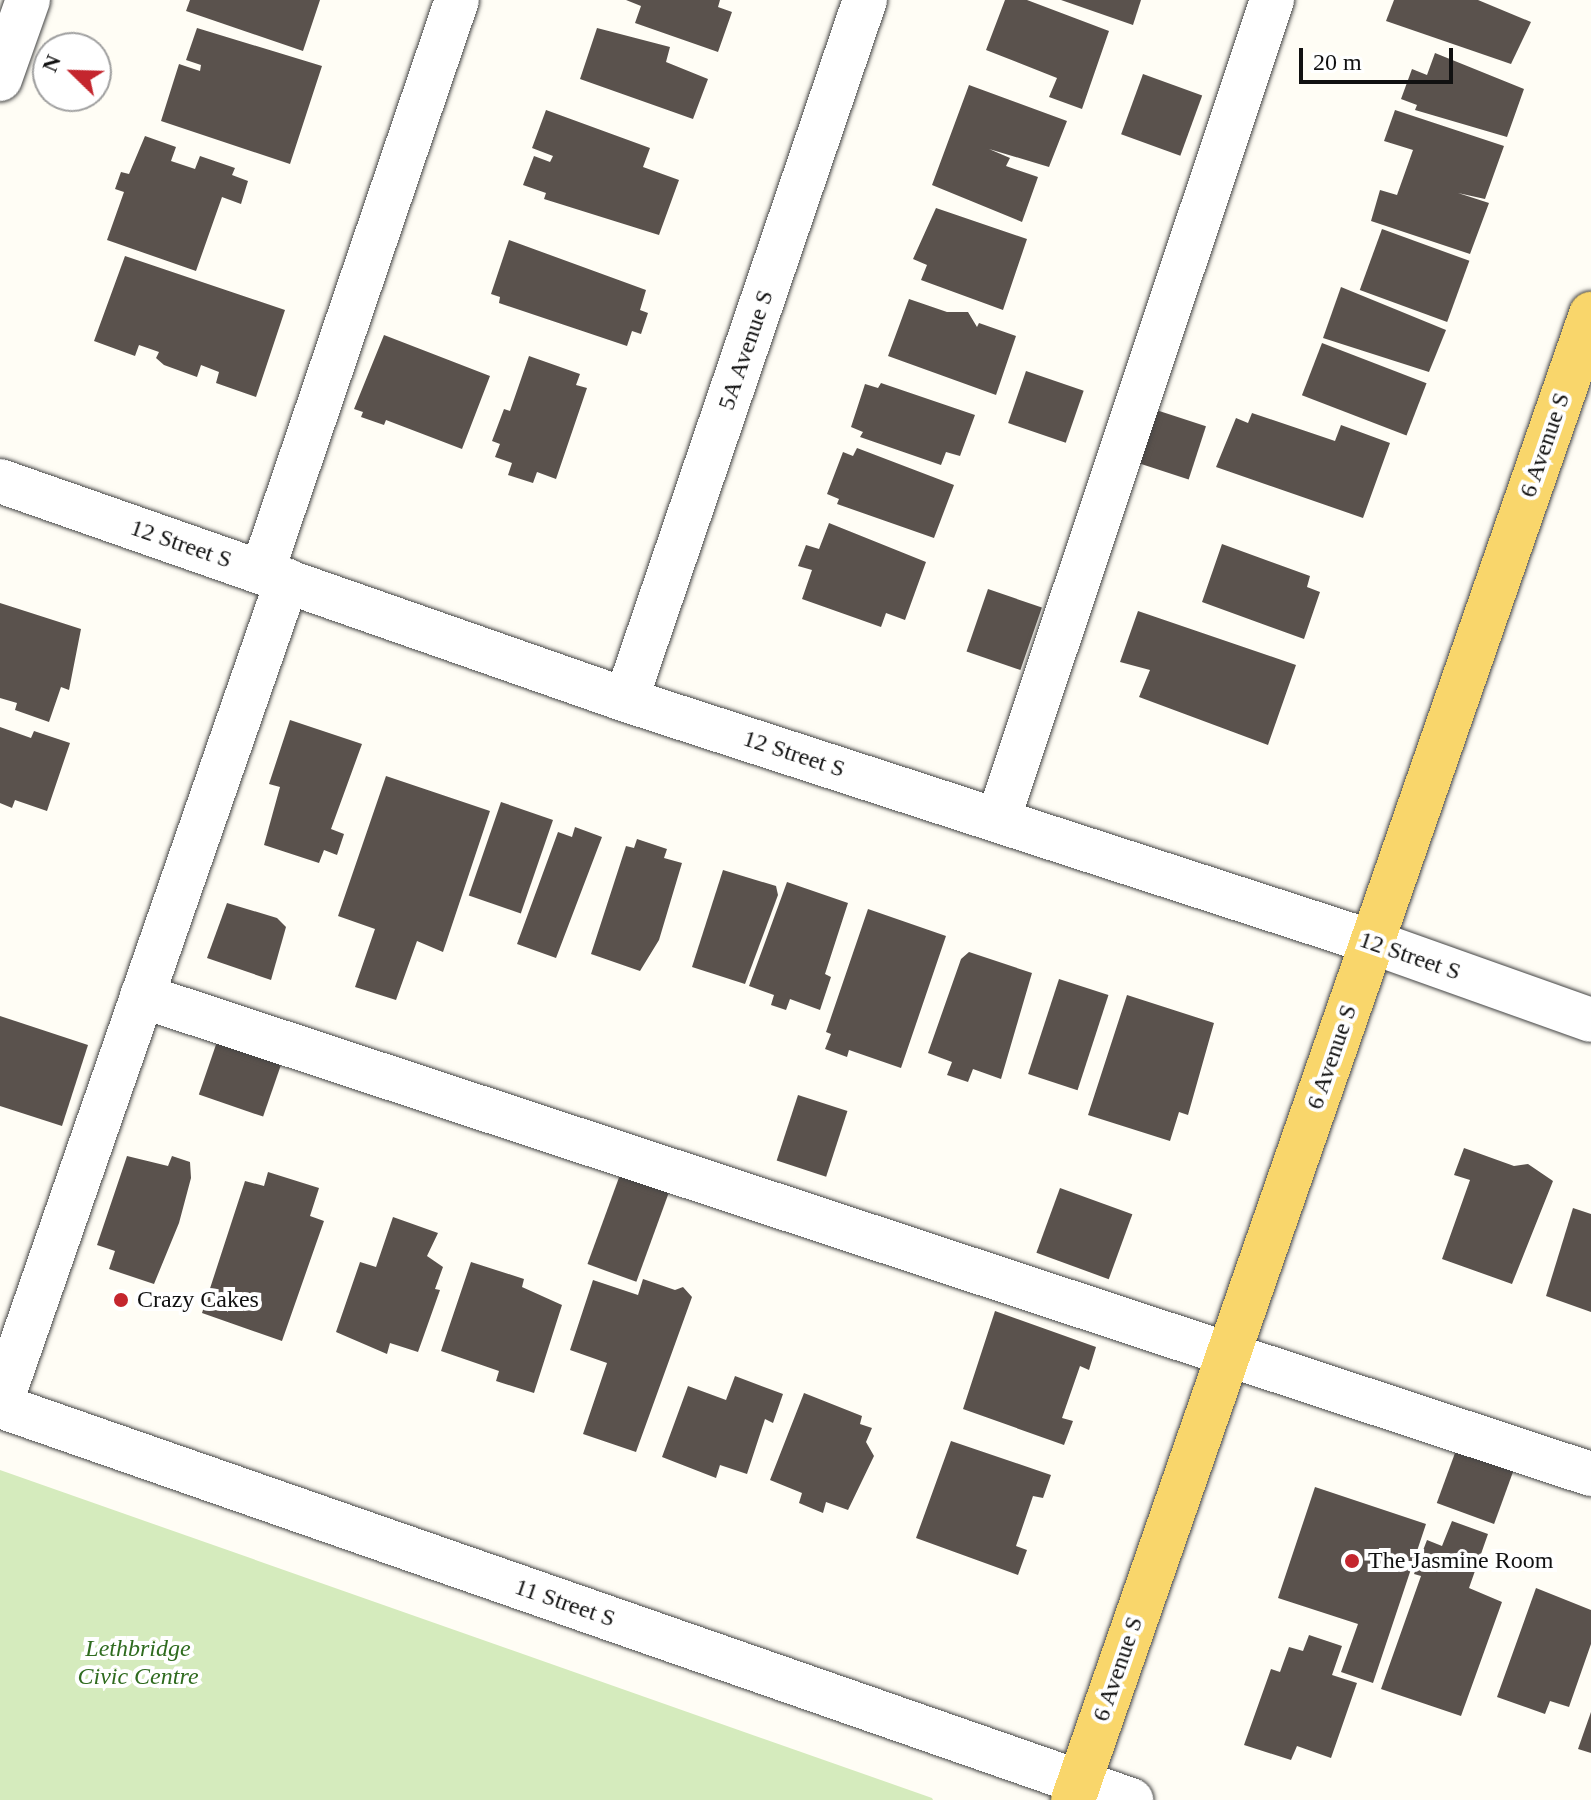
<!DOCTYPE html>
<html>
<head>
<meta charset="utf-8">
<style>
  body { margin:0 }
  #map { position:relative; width:1591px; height:1800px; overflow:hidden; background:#fffdf5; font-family:Georgia,serif }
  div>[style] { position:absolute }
  .green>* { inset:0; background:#d5ebbd }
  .building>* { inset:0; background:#5a524d; transform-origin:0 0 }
  .roads { filter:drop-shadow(0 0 2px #444) drop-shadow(0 0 2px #444) }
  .minor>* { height:44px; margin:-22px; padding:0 22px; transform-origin:22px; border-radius:22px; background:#fff }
  .major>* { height:44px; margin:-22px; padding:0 22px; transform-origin:22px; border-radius:22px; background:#f9d66b }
  .dots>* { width:22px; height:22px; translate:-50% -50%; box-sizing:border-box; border:4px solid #fff; border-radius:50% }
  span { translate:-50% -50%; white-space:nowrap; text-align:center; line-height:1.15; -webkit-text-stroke:8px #fff; paint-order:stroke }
  .street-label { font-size:24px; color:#111 }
  .poi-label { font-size:24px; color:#111 }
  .left { translate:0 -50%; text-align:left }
  .park-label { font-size:24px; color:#2f6b1f; font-style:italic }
  .north { position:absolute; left:32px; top:32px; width:80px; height:80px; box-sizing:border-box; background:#fff; border:2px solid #a0a0a0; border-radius:50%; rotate:293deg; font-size:22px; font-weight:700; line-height:32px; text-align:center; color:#111 }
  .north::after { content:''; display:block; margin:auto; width:28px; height:36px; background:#c4262e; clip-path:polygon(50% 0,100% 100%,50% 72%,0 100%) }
  .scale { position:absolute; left:1299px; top:48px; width:154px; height:36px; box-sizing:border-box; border:4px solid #111; border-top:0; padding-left:10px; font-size:24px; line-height:28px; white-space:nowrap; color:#111; -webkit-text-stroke:6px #fff; paint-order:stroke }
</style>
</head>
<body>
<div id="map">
  <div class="green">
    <div style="clip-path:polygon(0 1470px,932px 1798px,933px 1800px,0 1800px)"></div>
  </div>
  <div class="building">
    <div style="clip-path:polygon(190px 0,320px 0,303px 51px,186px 11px)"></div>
    <div style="clip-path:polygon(626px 0,720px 0,718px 7px,732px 12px,718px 52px,635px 23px,641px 6px)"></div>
    <div style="clip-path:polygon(1005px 0,1027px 0,1109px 31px,1082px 109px,1049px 97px,1057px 78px,986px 50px)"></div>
    <div style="clip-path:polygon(1061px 0,1141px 0,1133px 25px)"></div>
    <div style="clip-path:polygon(1394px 0,1478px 0,1531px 22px,1511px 64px,1386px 21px)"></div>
    <div style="clip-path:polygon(197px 28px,322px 66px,290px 164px,161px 121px,179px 64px,200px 71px,201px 65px,186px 60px)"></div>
    <div style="clip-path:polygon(597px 28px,670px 47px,666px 62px,708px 79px,693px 119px,580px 79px)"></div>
    <div style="clip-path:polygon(1435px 53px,1524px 89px,1507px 137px,1415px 110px,1417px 105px,1401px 99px,1412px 69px,1427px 75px)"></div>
    <div style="left:1143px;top:74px;width:63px;height:64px;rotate:20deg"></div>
    <div style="clip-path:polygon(969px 85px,1067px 121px,1049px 167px,989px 149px,1010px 158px,1006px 166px,1038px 177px,1022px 222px,932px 185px)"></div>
    <div style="clip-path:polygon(546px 110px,650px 148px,643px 167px,679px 180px,659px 235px,544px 199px,546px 193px,523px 185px,534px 156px,550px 162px,553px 156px,532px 148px)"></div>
    <div style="clip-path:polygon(1395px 110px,1504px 146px,1485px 199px,1458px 193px,1489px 203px,1470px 254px,1371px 221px,1380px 190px,1397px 195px,1413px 150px,1384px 141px)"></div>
    <div style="clip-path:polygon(145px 136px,176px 147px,171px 161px,195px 169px,200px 156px,235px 168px,232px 175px,248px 181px,241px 204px,222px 197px,196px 271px,107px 240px,124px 192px,115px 189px,121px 172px,129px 174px)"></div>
    <div style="clip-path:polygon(936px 208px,1027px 239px,1003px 310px,921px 280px,927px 265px,913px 259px)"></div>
    <div style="left:1382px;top:229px;width:93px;height:65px;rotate:20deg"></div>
    <div style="clip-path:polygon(509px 240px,646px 290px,640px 310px,648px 313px,641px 334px,632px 331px,627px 346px,499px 303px,500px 297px,491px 294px)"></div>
    <div style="clip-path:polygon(125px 256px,285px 310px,256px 397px,216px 383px,219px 372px,201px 365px,197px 377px,164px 365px,156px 358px,159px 352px,139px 345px,135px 356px,94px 341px)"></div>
    <div style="clip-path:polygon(1341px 287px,1446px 330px,1429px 372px,1323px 338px)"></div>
    <div style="clip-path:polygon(909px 299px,947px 312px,968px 312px,977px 327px,979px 323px,1016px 336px,996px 395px,888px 356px)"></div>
    <div style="clip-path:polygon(384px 335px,490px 376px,462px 449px,386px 420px,384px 425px,361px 417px,363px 412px,354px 409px)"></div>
    <div style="left:1322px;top:343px;width:112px;height:56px;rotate:21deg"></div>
    <div style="clip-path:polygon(529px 356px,580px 374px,576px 385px,587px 388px,556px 479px,537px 472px,533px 483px,508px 475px,512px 463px,495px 457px,500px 444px,492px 441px,504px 409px,510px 411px)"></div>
    <div style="left:1026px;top:371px;width:61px;height:55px;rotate:19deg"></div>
    <div style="clip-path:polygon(881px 383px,975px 415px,960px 456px,946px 452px,941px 465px,860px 437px,863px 432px,851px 427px,865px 384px,878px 388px)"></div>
    <div style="left:1147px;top:407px;width:62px;height:56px;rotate:18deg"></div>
    <div style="clip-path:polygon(1252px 413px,1335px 441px,1341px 425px,1390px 443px,1363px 518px,1216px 467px,1236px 418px,1248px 423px)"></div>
    <div style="clip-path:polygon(857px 448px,954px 485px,934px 538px,837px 504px,839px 499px,827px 494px,843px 452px,853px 456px)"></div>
    <div style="clip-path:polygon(829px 523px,926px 562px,905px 620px,886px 613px,881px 627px,802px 599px,812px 570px,798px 566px,806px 545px,819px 549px)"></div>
    <div style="clip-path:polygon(1222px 544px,1310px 576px,1307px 587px,1320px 592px,1304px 639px,1202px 602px)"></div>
    <div style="left:988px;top:589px;width:57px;height:66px;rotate:19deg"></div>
    <div style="clip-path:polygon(0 603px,81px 629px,69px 690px,61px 687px,49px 722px,15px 710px,17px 703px,0 698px)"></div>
    <div style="clip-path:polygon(1138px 611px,1296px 665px,1268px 745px,1139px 697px,1150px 670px,1120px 662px)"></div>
    <div style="clip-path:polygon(290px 720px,362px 744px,331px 829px,344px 834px,337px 855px,324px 850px,319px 863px,264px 845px,280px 787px,269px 784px)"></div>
    <div style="clip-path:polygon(0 727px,31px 738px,34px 731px,70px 743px,47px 811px,15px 800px,12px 808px,0 803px)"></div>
    <div style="clip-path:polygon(386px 776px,490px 811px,443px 952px,417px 941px,396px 1000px,355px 987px,375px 929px,338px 916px)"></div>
    <div style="left:501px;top:802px;width:55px;height:99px;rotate:19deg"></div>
    <div style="clip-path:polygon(575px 827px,602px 837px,556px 958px,517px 944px,558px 832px,572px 837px)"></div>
    <div style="clip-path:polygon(637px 839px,667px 849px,664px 858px,682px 863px,659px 940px,640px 971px,591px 954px,626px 846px,634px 848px)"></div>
    <div style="clip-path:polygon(723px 870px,776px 886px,778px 895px,745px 984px,692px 967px)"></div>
    <div style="clip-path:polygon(787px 882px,848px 903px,825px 974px,831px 977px,820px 1010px,790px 999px,786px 1010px,771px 1005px,774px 995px,749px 986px)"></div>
    <div style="clip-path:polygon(227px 903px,277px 918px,286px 927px,271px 980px,207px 958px)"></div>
    <div style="clip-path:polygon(868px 909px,946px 936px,901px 1068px,849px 1050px,847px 1057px,825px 1049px,831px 1034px,826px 1032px)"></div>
    <div style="clip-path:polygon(969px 952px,1032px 973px,1001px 1079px,973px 1069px,968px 1082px,947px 1075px,952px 1062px,928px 1053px,961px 959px)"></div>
    <div style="left:1059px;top:979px;width:52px;height:100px;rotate:18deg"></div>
    <div style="clip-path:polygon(1127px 995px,1214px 1023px,1188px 1115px,1179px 1112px,1170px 1141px,1088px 1115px)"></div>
    <div style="clip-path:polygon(0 1016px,88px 1045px,62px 1126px,0 1106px)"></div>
    <div style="left:220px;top:1033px;width:68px;height:65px;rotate:19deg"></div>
    <div style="left:798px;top:1095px;width:52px;height:69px;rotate:18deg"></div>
    <div style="clip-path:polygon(1464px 1148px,1514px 1166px,1528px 1164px,1553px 1181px,1512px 1284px,1442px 1259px,1470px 1180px,1454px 1175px)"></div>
    <div style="clip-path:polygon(127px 1156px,168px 1166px,172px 1156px,190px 1162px,191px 1178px,179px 1223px,154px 1284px,109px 1269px,115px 1251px,97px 1245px)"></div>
    <div style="clip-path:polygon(268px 1172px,319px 1188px,310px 1216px,324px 1221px,282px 1341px,202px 1313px,245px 1181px,264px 1186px)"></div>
    <div style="left:621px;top:1172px;width:52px;height:98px;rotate:20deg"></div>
    <div style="left:1060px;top:1188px;width:77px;height:69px;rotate:20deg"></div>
    <div style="clip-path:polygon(1573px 1208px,1591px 1214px,1591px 1312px,1546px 1296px)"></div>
    <div style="clip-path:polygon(393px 1217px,438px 1233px,427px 1256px,443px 1267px,435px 1289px,440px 1290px,418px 1352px,390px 1343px,387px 1354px,336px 1332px,360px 1262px,376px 1267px)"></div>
    <div style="clip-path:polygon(471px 1262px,524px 1279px,522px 1287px,562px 1305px,534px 1393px,496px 1381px,499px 1371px,441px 1351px)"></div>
    <div style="clip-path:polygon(643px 1279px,675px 1290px,683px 1287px,692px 1297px,636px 1452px,583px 1434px,607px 1363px,570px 1350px,593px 1280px,638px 1295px)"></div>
    <div style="clip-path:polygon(995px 1311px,1096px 1347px,1089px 1370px,1080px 1366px,1062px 1418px,1073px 1421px,1064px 1445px,963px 1409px)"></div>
    <div style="clip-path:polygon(735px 1376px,783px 1394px,773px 1423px,765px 1419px,747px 1474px,720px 1465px,716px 1478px,662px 1457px,688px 1386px,726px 1400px)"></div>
    <div style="clip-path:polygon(804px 1393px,862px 1416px,860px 1424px,872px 1428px,866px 1442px,874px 1456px,848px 1510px,826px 1502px,823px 1513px,799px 1503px,802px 1493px,770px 1480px)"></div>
    <div style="clip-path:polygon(951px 1441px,1051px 1475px,1043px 1498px,1033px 1496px,1016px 1546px,1027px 1550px,1018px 1575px,916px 1538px)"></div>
    <div style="left:1459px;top:1442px;width:61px;height:65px;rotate:20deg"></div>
    <div style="clip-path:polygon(1315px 1487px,1426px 1524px,1373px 1683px,1341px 1672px,1358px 1624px,1278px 1598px)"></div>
    <div style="clip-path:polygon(1452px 1521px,1488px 1534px,1469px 1588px,1502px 1602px,1461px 1716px,1381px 1689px,1421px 1576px,1414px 1574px,1427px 1540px,1442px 1546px)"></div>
    <div style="clip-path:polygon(1536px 1588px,1591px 1610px,1591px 1644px,1569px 1707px,1550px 1701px,1545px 1714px,1497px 1697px)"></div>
    <div style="clip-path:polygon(1309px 1635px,1342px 1646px,1332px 1675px,1357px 1683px,1331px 1758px,1297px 1746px,1291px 1760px,1244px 1745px,1271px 1669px,1280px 1672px,1289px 1647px,1303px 1651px)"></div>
    <div style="clip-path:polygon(1591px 1712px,1591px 1753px,1578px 1749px)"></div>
  </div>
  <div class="roads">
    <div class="minor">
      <div style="left:0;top:79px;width:84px;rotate:-70.5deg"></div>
      <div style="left:0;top:481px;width:663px;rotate:19.28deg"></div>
      <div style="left:626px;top:700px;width:784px;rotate:17.97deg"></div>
      <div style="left:1372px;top:942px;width:232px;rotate:19.6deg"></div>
      <div style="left:262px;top:572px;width:604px;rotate:-71.18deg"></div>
      <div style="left:626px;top:700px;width:740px;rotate:-71.15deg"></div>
      <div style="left:998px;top:820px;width:865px;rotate:-71.52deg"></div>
      <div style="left:142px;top:996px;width:1526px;rotate:18.26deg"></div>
      <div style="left:0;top:1405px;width:873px;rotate:-70.8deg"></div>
      <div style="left:0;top:1406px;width:1198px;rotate:19.21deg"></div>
    </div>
    <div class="major">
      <div style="left:1073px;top:1800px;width:1574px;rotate:-70.78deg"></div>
    </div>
  </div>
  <div class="dots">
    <div style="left:121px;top:1300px;background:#c4262e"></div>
    <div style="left:1352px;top:1561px;background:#c4262e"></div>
  </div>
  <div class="street-label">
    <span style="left:746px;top:350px;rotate:-71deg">5A Avenue S</span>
    <span style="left:1545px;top:445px;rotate:-71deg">6 Avenue S</span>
    <span style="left:181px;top:544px;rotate:19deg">12 Street S</span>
    <span style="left:794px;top:754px;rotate:18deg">12 Street S</span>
    <span style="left:1410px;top:956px;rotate:19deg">12 Street S</span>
    <span style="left:1332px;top:1057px;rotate:-71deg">6 Avenue S</span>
    <span style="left:565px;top:1603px;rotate:19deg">11 Street S</span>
    <span style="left:1118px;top:1669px;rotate:-71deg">6 Avenue S</span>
  </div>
  <div class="poi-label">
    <span class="left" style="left:137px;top:1300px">Crazy Cakes</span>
    <span class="left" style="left:1368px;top:1561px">The Jasmine Room</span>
  </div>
  <div class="park-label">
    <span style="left:138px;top:1663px">Lethbridge<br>Civic Centre</span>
  </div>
  <div class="north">N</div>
  <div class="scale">20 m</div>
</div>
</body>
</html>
